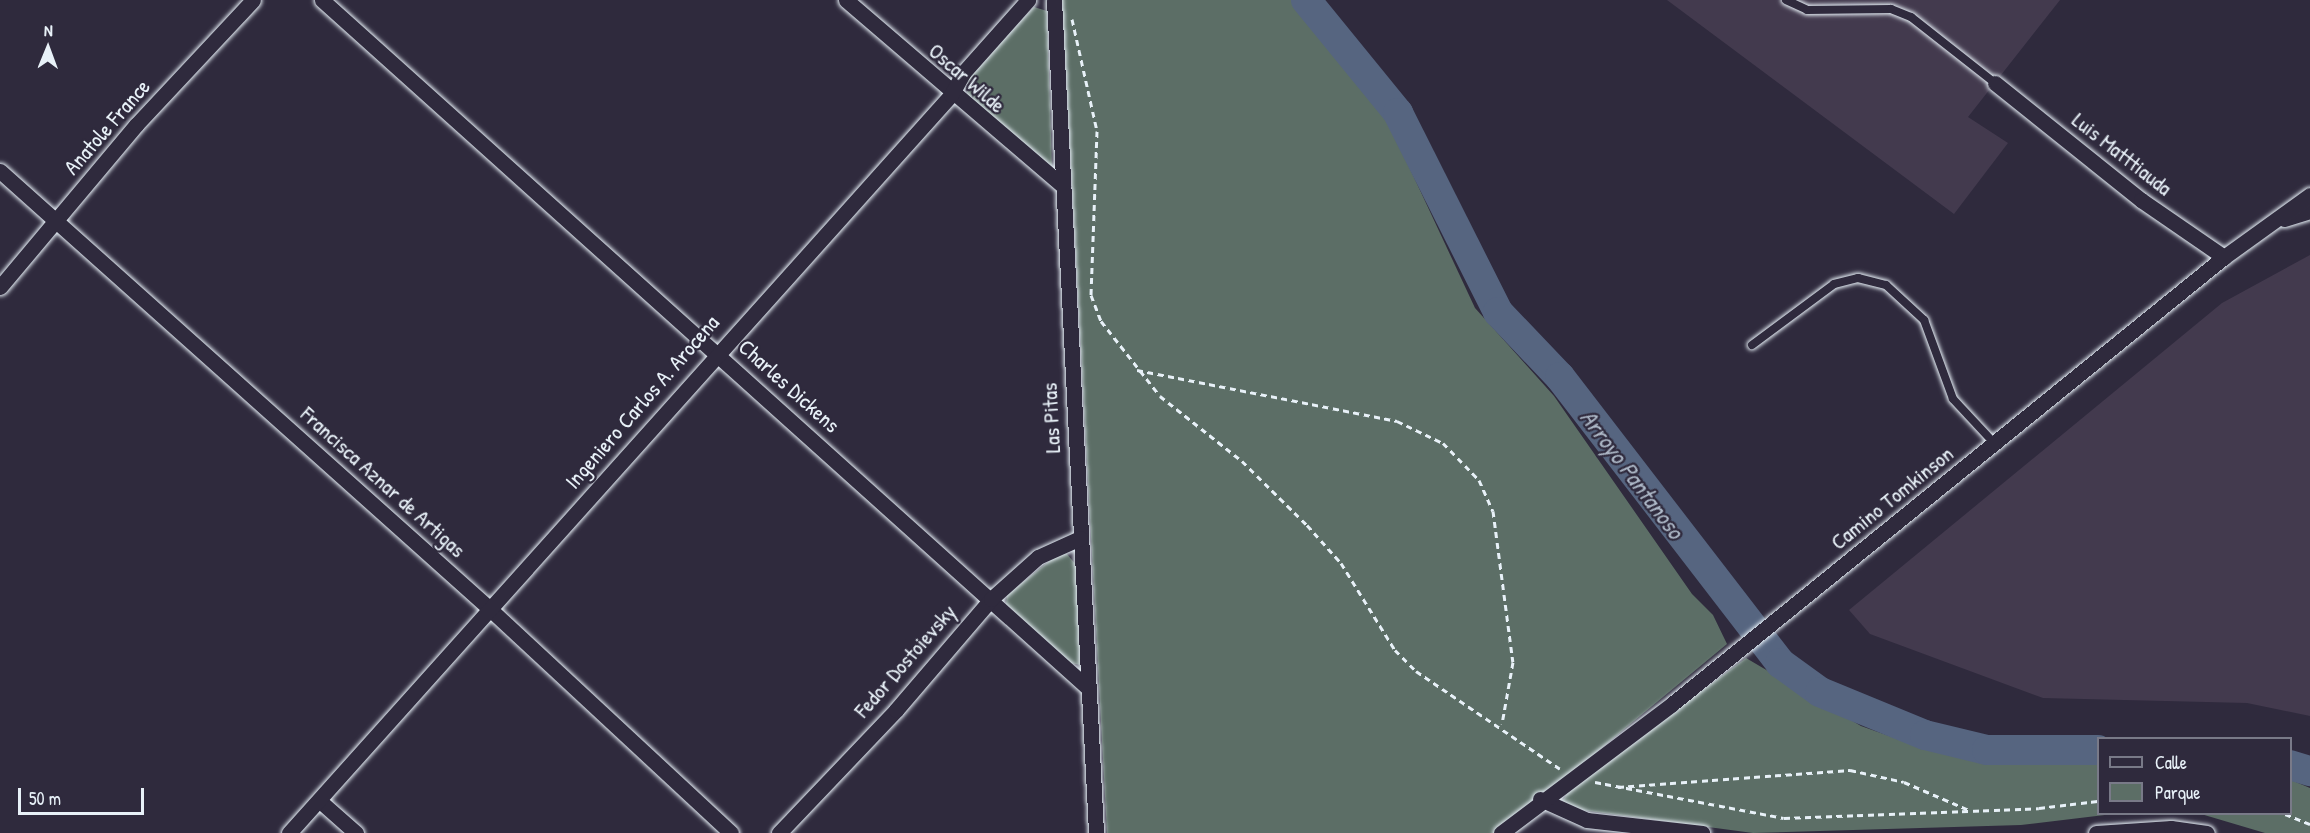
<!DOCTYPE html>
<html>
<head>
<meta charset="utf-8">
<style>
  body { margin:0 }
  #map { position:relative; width:2310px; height:833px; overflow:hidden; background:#2f2a3d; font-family:"Patrick Hand",sans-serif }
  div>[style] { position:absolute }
  .built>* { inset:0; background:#433a4e }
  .green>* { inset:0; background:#5c6e66 }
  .river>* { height:30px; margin:-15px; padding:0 15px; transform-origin:15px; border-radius:15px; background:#566580 }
  .path>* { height:3px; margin-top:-1.5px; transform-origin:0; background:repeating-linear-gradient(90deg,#e8f1f8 0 6px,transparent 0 10.5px) }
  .roads { filter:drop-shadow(0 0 2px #e8f1f8) drop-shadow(0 0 2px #e8f1f8) }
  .service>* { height:8px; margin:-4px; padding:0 4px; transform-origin:4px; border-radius:4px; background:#2f2a3d }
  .minor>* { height:15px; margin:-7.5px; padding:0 7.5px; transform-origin:7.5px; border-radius:7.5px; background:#2f2a3d }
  span { translate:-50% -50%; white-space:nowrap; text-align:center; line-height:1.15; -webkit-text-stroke:4.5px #2f2a3d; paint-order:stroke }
  .street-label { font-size:22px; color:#e8f1f8 }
  .water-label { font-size:24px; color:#aeb9c8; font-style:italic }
  .legend { position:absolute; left:2097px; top:737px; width:195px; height:78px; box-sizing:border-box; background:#2f2a3d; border:2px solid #797a88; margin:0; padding:8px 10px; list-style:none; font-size:18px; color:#e8f1f8 }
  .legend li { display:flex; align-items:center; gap:12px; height:30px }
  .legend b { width:30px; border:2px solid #797a88 }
  .north { position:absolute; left:18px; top:18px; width:60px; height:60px; -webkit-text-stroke:4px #2f2a3d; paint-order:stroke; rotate:1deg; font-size:16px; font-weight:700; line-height:24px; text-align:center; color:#e8f1f8 }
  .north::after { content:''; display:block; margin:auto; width:21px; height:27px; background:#e8f1f8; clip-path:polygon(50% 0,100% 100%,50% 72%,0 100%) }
  .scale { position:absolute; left:18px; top:788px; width:126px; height:27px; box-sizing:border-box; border:3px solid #e8f1f8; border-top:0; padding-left:8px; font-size:18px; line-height:21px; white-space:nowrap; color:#e8f1f8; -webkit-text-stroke:4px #2f2a3d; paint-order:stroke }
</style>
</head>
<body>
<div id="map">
  <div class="built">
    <div style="clip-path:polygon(1667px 0,2060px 0,1968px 117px,2008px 143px,1954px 214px)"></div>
    <div style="clip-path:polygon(2310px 255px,2310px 716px,2247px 703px,2043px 698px,1870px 634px,1849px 610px,2222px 303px)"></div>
  </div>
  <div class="green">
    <div style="clip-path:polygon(1062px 0,1307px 0,1390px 126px,1475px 308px,1554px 396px,1692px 594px,1713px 615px,1727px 644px,1499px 833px,1107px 833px)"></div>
    <div style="clip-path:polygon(1034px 7px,1047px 11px,1052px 167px,967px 96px,969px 76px)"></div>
    <div style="clip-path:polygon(1058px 554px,1067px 554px,1077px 566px,1081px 665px,1070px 663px,1006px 604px,1007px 595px)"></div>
    <div style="clip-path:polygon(1746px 658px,1861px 726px,1909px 743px,1961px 756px,2098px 756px,2098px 814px,2113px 814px,2021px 825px,1753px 833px,1566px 808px,1561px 803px,1571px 788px)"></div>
    <div style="clip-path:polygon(2291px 780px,2310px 788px,2310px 833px,2265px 833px,2201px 814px,2290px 814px)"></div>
  </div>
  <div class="river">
    <div style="left:1306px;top:0;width:146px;rotate:50.8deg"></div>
    <div style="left:1398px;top:113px;width:223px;rotate:63.3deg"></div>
    <div style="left:1498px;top:312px;width:90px;rotate:46.4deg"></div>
    <div style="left:1560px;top:377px;width:361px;rotate:52.4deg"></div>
    <div style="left:1780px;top:663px;width:49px;rotate:35.9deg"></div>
    <div style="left:1820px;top:692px;width:113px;rotate:22.3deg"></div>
    <div style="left:1925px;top:735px;width:64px;rotate:13.6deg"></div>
    <div style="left:1987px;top:750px;width:111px"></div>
    <div style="left:2290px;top:765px;width:21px;rotate:17deg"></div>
  </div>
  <div class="path">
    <div style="left:1072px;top:19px;width:115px;rotate:77.4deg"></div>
    <div style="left:1097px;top:131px;width:164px;rotate:92.1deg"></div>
    <div style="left:1091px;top:295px;width:28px;rotate:69deg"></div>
    <div style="left:1101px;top:321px;width:95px;rotate:51.8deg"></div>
    <div style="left:1160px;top:396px;width:105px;rotate:38.4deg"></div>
    <div style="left:1242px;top:461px;width:91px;rotate:44.6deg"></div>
    <div style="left:1307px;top:525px;width:51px;rotate:48.2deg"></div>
    <div style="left:1341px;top:563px;width:102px;rotate:58.2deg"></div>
    <div style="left:1395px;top:650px;width:30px;rotate:45deg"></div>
    <div style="left:1416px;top:671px;width:174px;rotate:34.2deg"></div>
    <div style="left:1137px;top:370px;width:265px;rotate:11.1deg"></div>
    <div style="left:1397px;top:421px;width:51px;rotate:25.6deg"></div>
    <div style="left:1443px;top:443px;width:52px;rotate:45.8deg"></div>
    <div style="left:1479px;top:480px;width:34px;rotate:66deg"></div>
    <div style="left:1493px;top:511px;width:152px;rotate:82.5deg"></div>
    <div style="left:1513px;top:662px;width:63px;rotate:100.1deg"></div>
    <div style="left:1595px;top:782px;width:192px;rotate:10.8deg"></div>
    <div style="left:1784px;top:818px;width:255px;rotate:-2.2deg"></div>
    <div style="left:2039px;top:808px;width:59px;rotate:-6.8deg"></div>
    <div style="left:1618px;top:787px;width:233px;rotate:-4.2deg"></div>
    <div style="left:1850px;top:770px;width:55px;rotate:12.5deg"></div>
    <div style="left:1904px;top:782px;width:71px;rotate:23.3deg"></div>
    <div style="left:2285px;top:814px;width:27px;rotate:22deg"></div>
  </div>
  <div class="roads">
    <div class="service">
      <div style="left:1786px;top:0;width:23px;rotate:25deg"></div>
      <div style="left:1807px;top:10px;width:84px;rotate:-0.7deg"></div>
      <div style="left:1891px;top:9px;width:22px;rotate:22deg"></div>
      <div style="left:1911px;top:17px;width:107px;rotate:38.2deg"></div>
      <div style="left:1752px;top:345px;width:102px;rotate:-36.6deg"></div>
      <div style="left:1834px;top:284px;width:25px;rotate:-14deg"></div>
      <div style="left:1858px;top:278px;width:29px;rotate:14deg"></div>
      <div style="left:1886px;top:285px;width:52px;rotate:42.6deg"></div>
      <div style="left:1924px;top:320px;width:84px;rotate:69.8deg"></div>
      <div style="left:1953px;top:399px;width:62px;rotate:47deg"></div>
    </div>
    <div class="minor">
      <div style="left:322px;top:0;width:1030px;rotate:41.93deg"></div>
      <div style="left:846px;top:0;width:286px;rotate:40.6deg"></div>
      <div style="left:1054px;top:0;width:834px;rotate:87.11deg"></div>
      <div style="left:1995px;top:83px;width:187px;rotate:38.7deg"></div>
      <div style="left:2141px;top:200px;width:101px;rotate:34.5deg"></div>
      <div style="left:0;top:171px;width:657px;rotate:41.79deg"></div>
      <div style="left:490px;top:609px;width:329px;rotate:42.9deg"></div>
      <div style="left:2284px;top:219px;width:27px;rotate:-17deg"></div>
      <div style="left:0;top:287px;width:212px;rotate:-50deg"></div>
      <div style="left:136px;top:125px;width:171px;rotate:-46.9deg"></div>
      <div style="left:1540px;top:799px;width:51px;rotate:24.1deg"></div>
      <div style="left:1587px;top:820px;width:116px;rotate:6.4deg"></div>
      <div style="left:321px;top:802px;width:47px;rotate:41.5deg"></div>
      <div style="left:289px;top:833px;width:991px;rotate:-48.11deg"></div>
      <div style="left:951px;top:95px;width:25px;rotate:-61deg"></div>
      <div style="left:963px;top:73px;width:98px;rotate:-48.3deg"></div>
      <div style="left:779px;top:833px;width:170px;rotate:-46.4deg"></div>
      <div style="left:896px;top:710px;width:146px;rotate:-49.4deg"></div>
      <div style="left:991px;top:599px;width:63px;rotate:-41.8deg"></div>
      <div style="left:1038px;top:557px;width:46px;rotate:-24.3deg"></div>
      <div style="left:1501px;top:833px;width:214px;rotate:-37deg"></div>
      <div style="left:1672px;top:704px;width:710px;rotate:-39deg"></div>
      <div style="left:2224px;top:257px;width:106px;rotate:-35.8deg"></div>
      <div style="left:2096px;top:833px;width:75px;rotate:-3.8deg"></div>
      <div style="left:2171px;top:828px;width:36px;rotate:8deg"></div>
    </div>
  </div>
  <div class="street-label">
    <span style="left:967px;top:78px;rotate:41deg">Oscar Wilde</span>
    <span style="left:107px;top:127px;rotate:-49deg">Anatole France</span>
    <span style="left:2122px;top:154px;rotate:38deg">Luis Matttiauda</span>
    <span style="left:789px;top:386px;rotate:42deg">Charles Dickens</span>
    <span style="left:642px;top:402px;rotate:-49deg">Ingeniero Carlos A. Arocena</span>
    <span style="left:1051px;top:418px;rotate:-93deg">Las Pitas</span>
    <span style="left:383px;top:482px;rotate:42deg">Francisca Aznar de Artigas</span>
    <span style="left:1892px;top:498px;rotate:-39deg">Camino Tomkinson</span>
    <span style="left:905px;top:661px;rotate:-49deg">Fedor Dostoievsky</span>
  </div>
  <div class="water-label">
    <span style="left:1632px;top:474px;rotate:53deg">Arroyo Pantanoso</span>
  </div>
  <ul class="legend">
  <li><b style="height:8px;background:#2f2a3d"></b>Calle</li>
  <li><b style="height:16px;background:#5c6e66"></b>Parque</li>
  </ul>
  <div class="north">N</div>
  <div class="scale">50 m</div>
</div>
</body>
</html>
